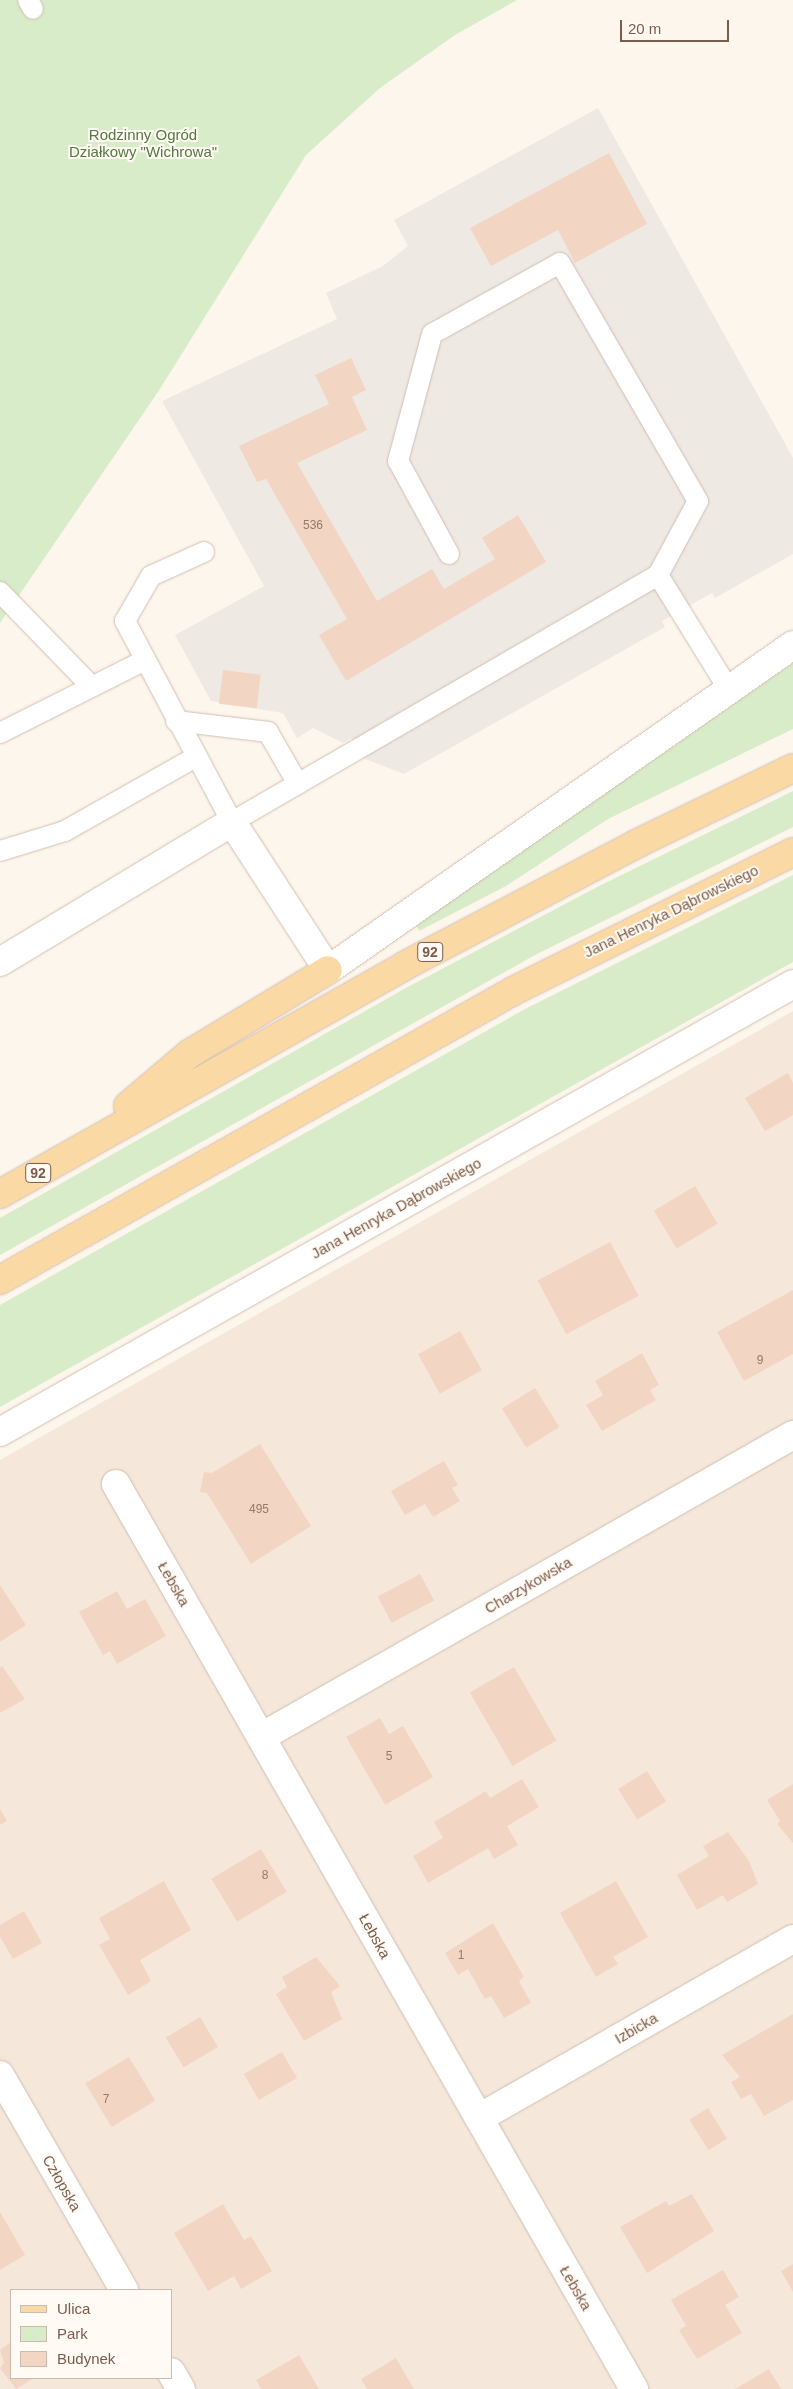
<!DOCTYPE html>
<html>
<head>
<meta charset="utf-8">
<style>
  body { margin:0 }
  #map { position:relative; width:793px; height:2389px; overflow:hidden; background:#fdf6ec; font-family:Arial,sans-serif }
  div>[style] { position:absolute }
  .residential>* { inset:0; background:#f5e8da }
  .industrial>* { inset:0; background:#efe9e4 }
  .green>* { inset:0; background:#d8ecc9 }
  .building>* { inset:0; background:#f3d5c3; transform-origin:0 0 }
  .roads { filter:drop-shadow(0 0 1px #d1beb0) drop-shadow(0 0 1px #d1beb0) }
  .service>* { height:20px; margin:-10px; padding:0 10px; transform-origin:10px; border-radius:10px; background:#fff }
  .minor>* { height:28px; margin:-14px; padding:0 14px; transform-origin:14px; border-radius:14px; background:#fff }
  .tertiary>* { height:28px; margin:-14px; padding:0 14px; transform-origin:14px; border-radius:14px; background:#fff }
  .primary>* { height:28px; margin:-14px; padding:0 14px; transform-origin:14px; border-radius:14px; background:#fbd9a5 }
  span { translate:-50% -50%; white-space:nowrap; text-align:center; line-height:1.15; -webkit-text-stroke:4px #fffaf3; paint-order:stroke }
  .number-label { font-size:12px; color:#987a6a }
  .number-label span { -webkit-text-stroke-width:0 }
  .shield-label span { padding:1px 4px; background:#fffaf3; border:1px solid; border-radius:4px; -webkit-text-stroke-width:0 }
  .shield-label { font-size:14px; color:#7a5c4d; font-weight:700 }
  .park-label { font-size:15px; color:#537a41 }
  .street-label { font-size:15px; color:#7a5c4d }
  .legend { position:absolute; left:10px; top:2289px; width:162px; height:90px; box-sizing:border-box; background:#fffaf3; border:1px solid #cabbb1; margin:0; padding:6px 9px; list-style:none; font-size:15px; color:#7a5c4d }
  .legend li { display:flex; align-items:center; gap:10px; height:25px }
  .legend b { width:25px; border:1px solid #cabbb1 }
  .scale { position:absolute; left:620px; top:20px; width:109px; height:22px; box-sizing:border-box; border:2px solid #7a5c4d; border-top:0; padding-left:6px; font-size:15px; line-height:18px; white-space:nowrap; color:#7a5c4d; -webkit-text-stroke:4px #fffaf3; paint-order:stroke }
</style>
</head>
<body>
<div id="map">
  <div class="residential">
    <div style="clip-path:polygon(evenodd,793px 1011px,793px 2389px,0 2389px,0 1460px,793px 1011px,11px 2290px,171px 2290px,171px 2378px,11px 2378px,11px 2290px)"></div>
  </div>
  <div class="industrial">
    <div style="clip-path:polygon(598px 108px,793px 458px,793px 554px,715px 598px,712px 593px,662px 621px,665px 627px,404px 774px,363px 758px,351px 738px,343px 743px,313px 728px,297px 738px,283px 713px,211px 701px,175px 635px,264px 586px,162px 401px,337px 319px,326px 293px,383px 266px,408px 246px,394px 220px)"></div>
  </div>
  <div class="green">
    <div style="clip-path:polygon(0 0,517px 0,455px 35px,380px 88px,306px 155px,158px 392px,0 623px)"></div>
    <div style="clip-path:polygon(793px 663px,793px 729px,608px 819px,506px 886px,419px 931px,416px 925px)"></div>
    <div style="clip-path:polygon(793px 791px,793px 827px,535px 955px,0 1255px,0 1218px,404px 989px,601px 885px)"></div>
    <div style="clip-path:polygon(793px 875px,793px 962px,0 1407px,0 1305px,525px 1009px)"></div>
  </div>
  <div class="building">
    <div style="clip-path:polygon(609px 153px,647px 224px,575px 263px,558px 230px,491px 266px,470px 228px)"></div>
    <div style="clip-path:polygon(351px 358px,366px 390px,352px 397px,367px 430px,297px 463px,377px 601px,432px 569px,444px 589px,495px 559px,482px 538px,518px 515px,546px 562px,346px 681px,319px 635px,347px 619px,266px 479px,257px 482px,239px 446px,329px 404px,315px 375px)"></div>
    <div style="left:223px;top:670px;width:38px;height:34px;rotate:7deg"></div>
    <div style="clip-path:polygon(788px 1073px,793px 1083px,793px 1115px,765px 1131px,745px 1098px)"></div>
    <div style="left:695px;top:1186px;width:44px;height:48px;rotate:59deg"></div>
    <div style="left:610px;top:1242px;width:61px;height:82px;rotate:62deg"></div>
    <div style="clip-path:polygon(793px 1290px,793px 1354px,744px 1381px,717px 1332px)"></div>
    <div style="left:460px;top:1331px;width:45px;height:48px;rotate:61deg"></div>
    <div style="clip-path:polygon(642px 1353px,659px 1385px,650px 1390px,656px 1400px,602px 1431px,586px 1405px,603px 1395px,595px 1381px)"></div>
    <div style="left:535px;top:1388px;width:46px;height:39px;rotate:58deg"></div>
    <div style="clip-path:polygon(260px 1444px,311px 1526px,251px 1564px,207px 1493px,200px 1492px,204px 1472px,212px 1473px)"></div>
    <div style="clip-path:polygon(444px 1461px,458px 1485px,452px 1488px,460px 1501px,433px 1517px,425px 1504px,405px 1515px,391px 1491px)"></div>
    <div style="left:420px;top:1574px;width:30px;height:48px;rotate:62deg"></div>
    <div style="clip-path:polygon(0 1585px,26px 1625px,0 1642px)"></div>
    <div style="clip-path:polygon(117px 1591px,127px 1609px,145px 1599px,166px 1636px,117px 1664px,110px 1651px,103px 1655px,79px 1612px)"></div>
    <div style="clip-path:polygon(2px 1666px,25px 1699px,0 1713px,0 1667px)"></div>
    <div style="left:514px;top:1667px;width:85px;height:51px;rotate:60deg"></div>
    <div style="clip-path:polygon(380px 1718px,389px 1734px,403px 1726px,433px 1777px,385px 1805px,346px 1737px)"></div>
    <div style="left:647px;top:1771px;width:36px;height:34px;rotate:58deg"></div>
    <div style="clip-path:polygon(522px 1779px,539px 1807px,507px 1826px,518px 1845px,494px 1859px,488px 1848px,428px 1883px,413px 1856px,443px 1838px,434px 1822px,486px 1791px,490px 1798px)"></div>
    <div style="clip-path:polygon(793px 1784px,793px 1843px,777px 1824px,780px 1821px,767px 1800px)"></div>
    <div style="clip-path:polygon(0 1809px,7px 1821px,0 1825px)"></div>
    <div style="clip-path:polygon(728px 1832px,749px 1861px,758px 1884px,727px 1902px,723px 1895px,697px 1910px,677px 1875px,709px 1856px,703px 1846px)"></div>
    <div style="left:261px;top:1849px;width:50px;height:58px;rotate:59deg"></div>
    <div style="clip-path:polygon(164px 1881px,191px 1930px,140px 1960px,151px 1981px,128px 1995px,99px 1945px,110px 1939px,99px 1918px)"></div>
    <div style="clip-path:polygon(616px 1881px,648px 1937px,613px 1957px,618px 1964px,596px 1977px,560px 1913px)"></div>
    <div style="clip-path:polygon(24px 1911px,42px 1943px,13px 1959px,0 1937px,0 1925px)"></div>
    <div style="clip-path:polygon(493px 1923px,524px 1977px,519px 1981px,531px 2003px,504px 2018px,491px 1996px,485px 1999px,468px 1969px,458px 1975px,445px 1953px)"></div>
    <div style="clip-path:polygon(316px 1957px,340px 1986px,331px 1992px,342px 2019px,304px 2041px,276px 1994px,287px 1987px,282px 1977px)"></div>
    <div style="clip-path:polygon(793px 2014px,793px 2100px,764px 2116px,751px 2094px,741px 2099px,731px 2082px,740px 2077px,722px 2055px)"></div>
    <div style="left:200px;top:2017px;width:35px;height:40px;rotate:59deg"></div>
    <div style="left:282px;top:2052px;width:30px;height:44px;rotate:60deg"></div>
    <div style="left:129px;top:2057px;width:51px;height:51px;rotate:59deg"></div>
    <div style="left:708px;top:2108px;width:36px;height:22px;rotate:58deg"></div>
    <div style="clip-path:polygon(692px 2194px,714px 2231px,647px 2273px,620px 2227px,666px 2201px,669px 2206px)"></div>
    <div style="clip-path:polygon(223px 2204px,244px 2240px,251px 2236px,272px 2271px,241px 2289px,234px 2276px,208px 2291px,174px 2233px)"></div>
    <div style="clip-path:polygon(0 2212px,25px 2255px,0 2270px)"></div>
    <div style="clip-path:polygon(793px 2264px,793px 2292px,781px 2271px)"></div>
    <div style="clip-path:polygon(723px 2270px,739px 2297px,725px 2305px,742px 2333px,697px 2359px,679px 2330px,686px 2326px,671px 2300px)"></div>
    <div style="clip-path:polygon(11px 2342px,11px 2378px,34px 2378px,16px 2389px,0 2368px,4px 2363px,0 2350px)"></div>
    <div style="clip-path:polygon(299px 2355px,319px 2389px,261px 2389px,256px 2380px)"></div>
    <div style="clip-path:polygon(396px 2358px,414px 2389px,367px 2389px,361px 2379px)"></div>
    <div style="clip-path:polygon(769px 2369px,781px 2389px,735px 2389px)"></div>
  </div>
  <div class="roads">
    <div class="service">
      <div style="left:28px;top:0;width:10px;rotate:61deg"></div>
      <div style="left:204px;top:552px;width:58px;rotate:155.6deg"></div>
      <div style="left:151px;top:576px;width:52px;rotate:120deg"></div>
      <div style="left:125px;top:621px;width:228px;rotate:62deg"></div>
      <div style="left:232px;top:822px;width:492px;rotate:-30.1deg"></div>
      <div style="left:449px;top:554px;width:106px;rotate:-118.7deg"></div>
      <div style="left:398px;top:461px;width:131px;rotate:-75deg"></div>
      <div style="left:432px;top:334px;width:146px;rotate:-29deg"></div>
      <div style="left:560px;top:263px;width:275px;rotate:59.9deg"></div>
      <div style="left:698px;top:501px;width:84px;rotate:118.4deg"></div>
      <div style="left:658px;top:575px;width:135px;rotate:58.3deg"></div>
      <div style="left:0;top:592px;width:131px;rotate:45.9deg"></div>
      <div style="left:176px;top:721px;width:93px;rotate:6.8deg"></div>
      <div style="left:268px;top:732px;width:60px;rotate:60deg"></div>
      <div style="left:0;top:733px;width:160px;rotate:-26.7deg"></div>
      <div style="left:0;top:851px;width:68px;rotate:-17.1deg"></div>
      <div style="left:65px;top:831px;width:150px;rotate:-29.5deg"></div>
    </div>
    <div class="minor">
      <div style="left:0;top:962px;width:271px;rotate:-31.1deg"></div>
      <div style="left:232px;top:822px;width:176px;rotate:57deg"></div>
      <div style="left:0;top:1432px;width:911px;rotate:-29.46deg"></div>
      <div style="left:116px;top:1484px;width:1043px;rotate:60.21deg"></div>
      <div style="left:263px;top:1736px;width:610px;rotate:-29.59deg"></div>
      <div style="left:0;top:2075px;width:248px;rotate:60deg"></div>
      <div style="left:479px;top:2118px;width:361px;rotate:-29.7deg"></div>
      <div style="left:171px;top:2372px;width:20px;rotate:60deg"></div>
    </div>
    <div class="tertiary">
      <div style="left:328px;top:970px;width:567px;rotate:-34.95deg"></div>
    </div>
    <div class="primary">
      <div style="left:128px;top:1106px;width:80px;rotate:-40.4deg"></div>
      <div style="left:189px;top:1054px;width:162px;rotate:-31.1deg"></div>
      <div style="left:0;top:1194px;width:466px;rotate:-29.4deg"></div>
      <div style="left:406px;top:965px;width:260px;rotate:-27.7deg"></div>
      <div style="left:636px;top:844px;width:174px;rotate:-25.8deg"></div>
      <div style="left:0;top:1280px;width:591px;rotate:-29.38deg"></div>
      <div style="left:515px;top:990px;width:310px;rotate:-26.4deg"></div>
    </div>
  </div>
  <div class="number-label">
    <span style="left:313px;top:526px">536</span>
    <span style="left:760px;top:1361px">9</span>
    <span style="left:259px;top:1510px">495</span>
    <span style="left:389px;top:1757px">5</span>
    <span style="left:265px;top:1876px">8</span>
    <span style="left:461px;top:1956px">1</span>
    <span style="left:106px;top:2100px">7</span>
  </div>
  <div class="shield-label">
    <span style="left:430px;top:952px">92</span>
    <span style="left:38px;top:1173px">92</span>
  </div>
  <div class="park-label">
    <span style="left:143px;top:143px">Rodzinny Ogród<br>Działkowy "Wichrowa"</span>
  </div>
  <div class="street-label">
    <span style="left:671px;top:911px;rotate:-26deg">Jana Henryka Dąbrowskiego</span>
    <span style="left:396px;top:1208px;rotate:-29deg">Jana Henryka Dąbrowskiego</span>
    <span style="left:174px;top:1584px;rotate:60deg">Łebska</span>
    <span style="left:528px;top:1585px;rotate:-30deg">Charzykowska</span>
    <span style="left:375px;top:1936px;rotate:61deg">Łebska</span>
    <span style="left:636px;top:2028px;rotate:-30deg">Izbicka</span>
    <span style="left:62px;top:2183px;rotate:60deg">Człopska</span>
    <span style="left:576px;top:2288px;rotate:60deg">Łebska</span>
  </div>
  <ul class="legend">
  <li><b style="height:6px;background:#fbd9a5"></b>Ulica</li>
  <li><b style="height:14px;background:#d8ecc9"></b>Park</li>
  <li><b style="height:14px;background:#f3d5c3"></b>Budynek</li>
  </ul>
  <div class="scale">20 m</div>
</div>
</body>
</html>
